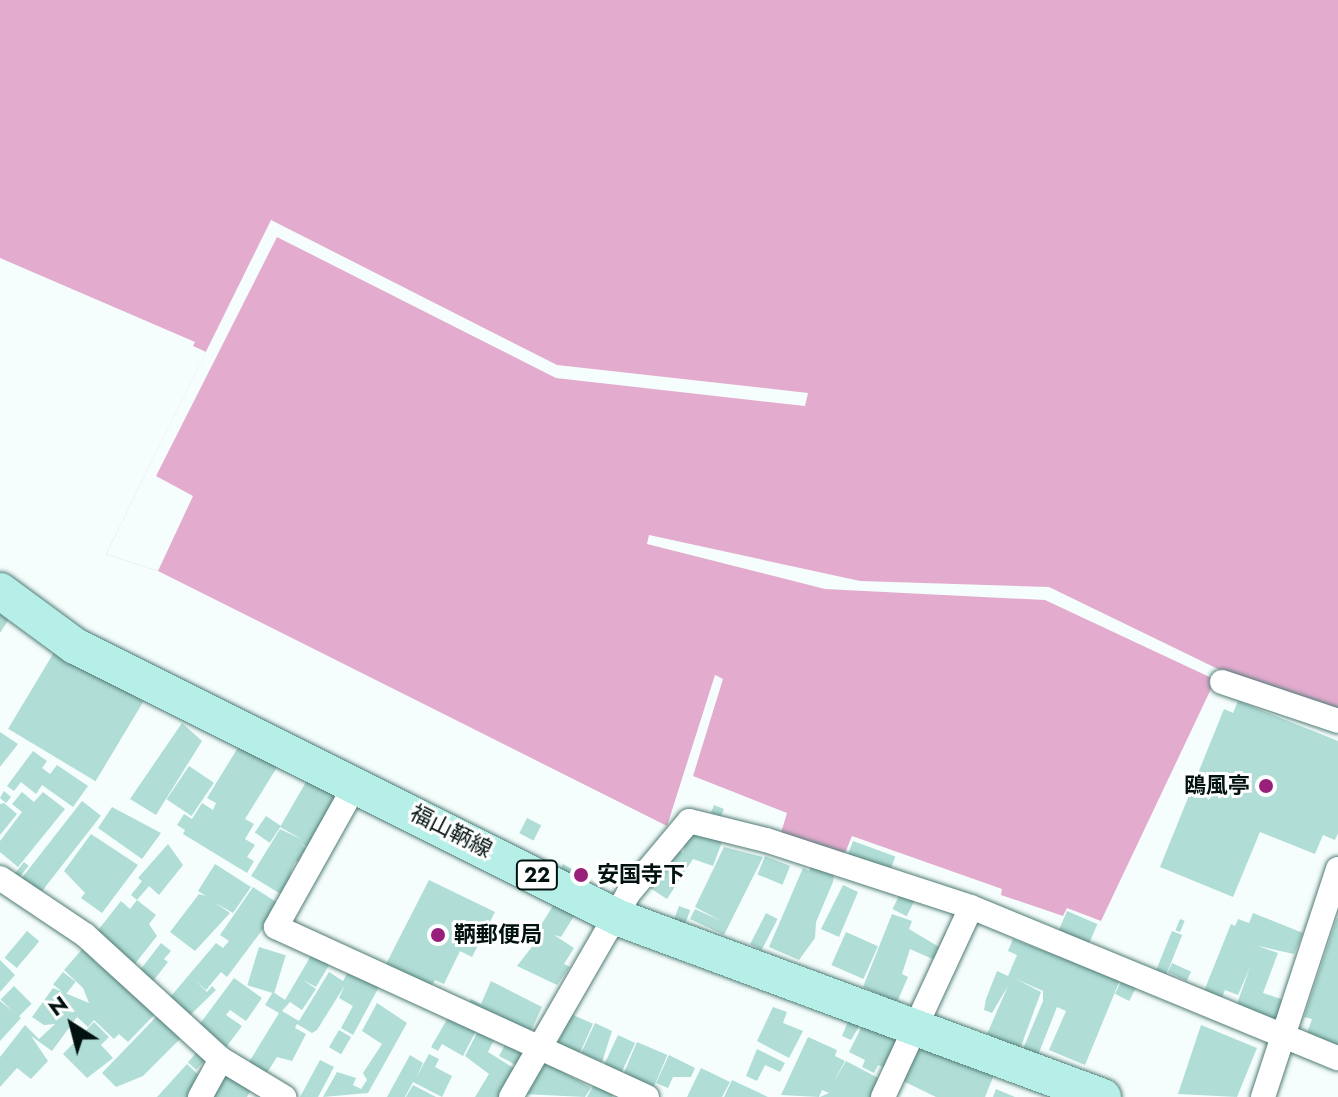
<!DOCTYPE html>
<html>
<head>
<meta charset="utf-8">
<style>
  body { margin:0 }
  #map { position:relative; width:1338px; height:1097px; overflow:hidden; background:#f5fefc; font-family:Jost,"Noto Sans JP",sans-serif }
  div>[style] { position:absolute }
  .water>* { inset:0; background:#e3accf }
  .pier>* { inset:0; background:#f5fefc }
  .building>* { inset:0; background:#b0ddd6; transform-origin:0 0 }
  .roads { filter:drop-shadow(0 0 2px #517b75) drop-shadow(0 0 2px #517b75) }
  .minor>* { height:24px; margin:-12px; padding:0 12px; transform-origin:12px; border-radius:12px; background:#fff }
  .primary>* { height:36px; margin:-18px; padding:0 18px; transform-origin:18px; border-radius:18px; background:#b6efe7 }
  .dots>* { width:22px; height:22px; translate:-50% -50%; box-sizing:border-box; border:4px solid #fff; border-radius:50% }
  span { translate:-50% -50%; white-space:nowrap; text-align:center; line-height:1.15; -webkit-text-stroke:6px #fff; paint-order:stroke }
  .shield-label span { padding:2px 6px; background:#fff; border:2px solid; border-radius:6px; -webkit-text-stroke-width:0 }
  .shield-label { font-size:20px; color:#021210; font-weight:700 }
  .poi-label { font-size:22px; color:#021210; font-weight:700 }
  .right { translate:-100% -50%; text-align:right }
  .left { translate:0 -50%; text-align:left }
  .street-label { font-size:22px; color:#021210 }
  .north { position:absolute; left:32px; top:985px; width:80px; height:80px; -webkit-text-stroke:6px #fff; paint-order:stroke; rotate:324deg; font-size:22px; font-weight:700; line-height:32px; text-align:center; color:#021210 }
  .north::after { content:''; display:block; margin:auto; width:28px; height:36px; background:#021210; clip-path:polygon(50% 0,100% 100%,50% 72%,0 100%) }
</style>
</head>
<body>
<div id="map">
  <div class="water">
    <div style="clip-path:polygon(0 0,1338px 0,1338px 709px,1220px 670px,1101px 921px,1067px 908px,1063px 916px,1001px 895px,1002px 889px,852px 836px,843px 858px,780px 836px,787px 813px,693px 776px,723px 679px,715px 675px,667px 826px,158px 571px,106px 554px,206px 352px,193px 346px,195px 342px,0 258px)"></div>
  </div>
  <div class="pier">
    <div style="clip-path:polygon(271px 220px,557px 365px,808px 393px,805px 406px,556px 378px,277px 237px,156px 476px,193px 496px,158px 571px,106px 554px)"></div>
    <div style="clip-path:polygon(649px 535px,860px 581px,1049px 587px,1220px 670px,1216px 680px,1045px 600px,825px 589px,647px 544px)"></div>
  </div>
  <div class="building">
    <div style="clip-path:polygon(0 608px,11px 616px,0 633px)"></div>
    <div style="left:56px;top:649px;width:102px;height:93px;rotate:31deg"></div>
    <div style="clip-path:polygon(1238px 701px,1338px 741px,1338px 833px,1335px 840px,1323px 835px,1315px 854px,1260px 832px,1233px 897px,1160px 867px,1224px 709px,1233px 713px)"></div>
    <div style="clip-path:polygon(182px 723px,202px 741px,156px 815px,130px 799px)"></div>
    <div style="clip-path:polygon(0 732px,18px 744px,0 767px)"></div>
    <div style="clip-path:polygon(242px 741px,279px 764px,245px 819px,254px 824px,245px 839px,255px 845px,247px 857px,254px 861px,247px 873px,183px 834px,185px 830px,177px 825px,184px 814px,192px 819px,202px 803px,213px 810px,216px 803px,207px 798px)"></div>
    <div style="clip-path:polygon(33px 751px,47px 761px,42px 768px,50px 774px,57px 765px,88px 786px,73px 807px,42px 785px,36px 794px,21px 782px,14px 791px,7px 786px)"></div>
    <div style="left:189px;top:766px;width:30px;height:40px;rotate:34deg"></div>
    <div style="clip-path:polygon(310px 775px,345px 793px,312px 850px,301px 844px,310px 852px,302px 865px,296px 861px,292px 868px,284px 896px,251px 876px,280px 829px,303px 840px,280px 827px)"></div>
    <div style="clip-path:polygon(4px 791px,11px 797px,6px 803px,0 798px)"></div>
    <div style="clip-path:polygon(22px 792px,34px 802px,43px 792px,65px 809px,18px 867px,0 852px,0 841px,22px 812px,12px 804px)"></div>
    <div style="left:82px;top:801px;width:24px;height:100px;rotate:38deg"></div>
    <div style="clip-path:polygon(4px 803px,17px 814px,0 835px,0 804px)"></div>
    <div style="clip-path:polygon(714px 805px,724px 809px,721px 816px,711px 813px)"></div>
    <div style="clip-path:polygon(112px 807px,161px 833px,142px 859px,98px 828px)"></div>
    <div style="left:266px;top:816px;width:18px;height:20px;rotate:34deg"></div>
    <div style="left:527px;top:818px;width:16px;height:17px;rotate:27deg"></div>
    <div style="clip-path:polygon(688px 831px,722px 842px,713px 866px,693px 859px,667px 899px,650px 888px,676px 848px,683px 853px)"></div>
    <div style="clip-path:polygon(91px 834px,138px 865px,102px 913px,81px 898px,85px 893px,64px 871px)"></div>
    <div style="left:853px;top:841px;width:45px;height:18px;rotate:20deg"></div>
    <div style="clip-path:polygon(168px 844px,183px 865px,159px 895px,149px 886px,137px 900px,131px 895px,142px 881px,138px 878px)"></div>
    <div style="clip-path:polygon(724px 847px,763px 857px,724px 935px,690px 919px,695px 909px,721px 921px,695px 907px)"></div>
    <div style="left:765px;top:856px;width:27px;height:20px;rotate:22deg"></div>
    <div style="left:24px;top:862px;width:6px;height:17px;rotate:39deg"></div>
    <div style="clip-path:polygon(215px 864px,251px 887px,233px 913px,214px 902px,230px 913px,195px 951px,170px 932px,199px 894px,206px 896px,198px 891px)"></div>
    <div style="clip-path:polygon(563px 864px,582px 875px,580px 878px,561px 869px)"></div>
    <div style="clip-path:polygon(811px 866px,834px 874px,833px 882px,816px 922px,815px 938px,799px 960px,769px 947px,803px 868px,809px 871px)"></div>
    <div style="clip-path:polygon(429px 880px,495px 912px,472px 957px,460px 951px,444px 984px,435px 980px,430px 989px,385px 966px)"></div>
    <div style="clip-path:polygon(843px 885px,858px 892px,839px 937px,821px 929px)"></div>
    <div style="clip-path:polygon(253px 887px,281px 905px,227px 977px,221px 972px,206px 990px,195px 980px,207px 992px,212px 986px,216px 990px,185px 1020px,166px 1002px,216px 943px,223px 948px,229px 941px,220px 935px)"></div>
    <div style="left:901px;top:892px;width:16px;height:19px;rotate:27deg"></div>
    <div style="clip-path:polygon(137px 900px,156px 915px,149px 924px,157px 936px,134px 965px,95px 934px,121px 901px,130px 909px)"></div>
    <div style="clip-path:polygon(556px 901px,576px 913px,561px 937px,554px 935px,574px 948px,564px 964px,570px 967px,557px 985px,517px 966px,538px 939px,534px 936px)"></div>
    <div style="left:679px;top:906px;width:12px;height:18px;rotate:20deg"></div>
    <div style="left:1067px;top:911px;width:33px;height:24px;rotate:23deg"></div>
    <div style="left:766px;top:913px;width:13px;height:35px;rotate:27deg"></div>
    <div style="clip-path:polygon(1253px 913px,1303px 933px,1294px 954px,1258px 946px,1278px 953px,1263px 993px,1284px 1000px,1276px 1021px,1236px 1007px,1250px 967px,1238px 995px,1225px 990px,1222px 998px,1204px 991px,1231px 924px,1235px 926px,1238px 919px,1249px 923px)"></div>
    <div style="clip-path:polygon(892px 914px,912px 921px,909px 929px,939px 947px,945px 932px,951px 935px,937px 961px,910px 949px,902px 974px,908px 977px,897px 1002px,863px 987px)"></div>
    <div style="clip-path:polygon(1337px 918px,1338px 918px,1338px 1047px,1306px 1036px,1312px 1019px,1304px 1017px)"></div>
    <div style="left:1180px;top:919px;width:5px;height:12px;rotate:22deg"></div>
    <div style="left:27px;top:931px;width:16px;height:35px;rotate:40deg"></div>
    <div style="left:1172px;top:931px;width:11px;height:42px;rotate:22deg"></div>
    <div style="left:846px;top:932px;width:35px;height:36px;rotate:24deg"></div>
    <div style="clip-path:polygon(1013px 939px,1120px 980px,1085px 1065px,1049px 1050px,1066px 1011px,1057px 1007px,1038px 1055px,1023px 1049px,1043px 1001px,1043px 991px,1014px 978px,1041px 992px,1020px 1049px,987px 1034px,1008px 986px,992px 1013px,984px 1010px,986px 999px,997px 971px,1008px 976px,1017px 955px,1008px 951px)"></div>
    <div style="clip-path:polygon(161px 943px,171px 951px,164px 959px,168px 962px,150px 985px,137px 974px)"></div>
    <div style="clip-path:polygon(85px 946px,97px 957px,94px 961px,156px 1013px,128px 1042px,119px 1034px,114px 1039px,94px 1020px,88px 1027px,77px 1017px,52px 1051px,31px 1036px,48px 1061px,31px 1079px,17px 1068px,0 1087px,0 1057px,25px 1025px,39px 1039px,55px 1024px,44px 1025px,32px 1017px,53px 988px,89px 1003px,83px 988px,64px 970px)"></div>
    <div style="left:259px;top:947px;width:28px;height:40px;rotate:17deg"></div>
    <div style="clip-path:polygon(312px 954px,329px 965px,316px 987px,303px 980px,316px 989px,302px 1010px,290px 1002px,282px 1011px,299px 1021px,329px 972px,343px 981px,349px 970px,380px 985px,353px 1035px,341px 1028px,353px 1006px,339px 998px,345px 985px,317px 1030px,312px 1033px,297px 1024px,295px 1028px,306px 1034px,292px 1061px,277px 1057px,263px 1079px,246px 1067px,279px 1013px,265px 1005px,273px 992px,285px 1000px)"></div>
    <div style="clip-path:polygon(0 960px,15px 975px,0 992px)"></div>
    <div style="left:1172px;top:963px;width:21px;height:10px;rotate:25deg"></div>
    <div style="left:63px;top:972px;width:16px;height:16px;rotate:38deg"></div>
    <div style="left:1124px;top:976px;width:16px;height:20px;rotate:27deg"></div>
    <div style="clip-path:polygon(234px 978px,262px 998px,246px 1021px,230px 1010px,226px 1015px,242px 1026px,224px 1050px,196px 1029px)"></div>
    <div style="clip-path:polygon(491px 981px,542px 1007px,529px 1035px,467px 1008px,471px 999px,481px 1004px)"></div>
    <div style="left:14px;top:986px;width:25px;height:19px;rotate:45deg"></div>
    <div style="clip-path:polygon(0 1001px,21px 1018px,0 1041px)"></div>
    <div style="clip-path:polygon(377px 1003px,407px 1023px,368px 1093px,323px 1097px,337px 1072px,356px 1078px,353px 1085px,361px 1089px,367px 1080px,363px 1073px,382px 1044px,362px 1031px)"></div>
    <div style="clip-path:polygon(773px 1007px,787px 1012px,783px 1023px,803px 1031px,789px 1058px,757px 1041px)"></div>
    <div style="left:571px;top:1014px;width:24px;height:35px;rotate:24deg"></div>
    <div style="clip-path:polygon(851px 1014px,864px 1018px,851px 1040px,842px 1036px)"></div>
    <div style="clip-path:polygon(158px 1015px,182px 1037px,143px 1076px,116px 1087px,102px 1073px)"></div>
    <div style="clip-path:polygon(449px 1016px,476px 1031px,463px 1056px,442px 1044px,438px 1051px,431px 1047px)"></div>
    <div style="clip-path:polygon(865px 1020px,902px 1037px,888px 1069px,878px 1065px,874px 1073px,862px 1067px,865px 1060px,849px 1052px)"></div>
    <div style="clip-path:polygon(94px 1022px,109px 1037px,101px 1045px,113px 1058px,87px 1078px,63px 1054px)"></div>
    <div style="clip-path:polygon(595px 1023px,612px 1031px,602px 1062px,581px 1053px)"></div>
    <div style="clip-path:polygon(1201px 1025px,1257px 1048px,1237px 1097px,1178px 1094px)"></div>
    <div style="clip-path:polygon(479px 1029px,496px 1036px,488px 1052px,515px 1069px,500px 1097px,475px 1097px,489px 1074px,465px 1056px)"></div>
    <div style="left:339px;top:1030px;width:14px;height:20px;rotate:30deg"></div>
    <div style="left:618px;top:1035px;width:19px;height:35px;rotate:25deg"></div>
    <div style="clip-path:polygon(808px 1037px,837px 1050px,835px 1056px,845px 1061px,832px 1085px,846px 1061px,882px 1080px,874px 1097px,820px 1097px,829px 1093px,822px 1090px,819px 1097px,781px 1095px)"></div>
    <div style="left:507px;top:1041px;width:19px;height:17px;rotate:28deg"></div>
    <div style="clip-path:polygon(921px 1041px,996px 1070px,985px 1097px,936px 1097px,903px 1081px)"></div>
    <div style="left:637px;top:1042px;width:33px;height:37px;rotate:23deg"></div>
    <div style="clip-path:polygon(757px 1049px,785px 1063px,780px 1072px,765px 1065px,757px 1081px,746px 1076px)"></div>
    <div style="left:197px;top:1052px;width:11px;height:14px;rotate:41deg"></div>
    <div style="clip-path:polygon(429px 1054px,439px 1059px,435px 1067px,452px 1076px,442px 1097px,413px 1082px,405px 1097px,387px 1097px,410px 1055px,423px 1063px,416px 1078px)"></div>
    <div style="clip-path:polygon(669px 1055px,695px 1068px,691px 1077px,673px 1077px,668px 1088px,656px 1083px)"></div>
    <div style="clip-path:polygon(320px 1060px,334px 1067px,318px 1097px,300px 1097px)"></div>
    <div style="clip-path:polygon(543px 1060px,591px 1088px,585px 1097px,523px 1094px)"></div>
    <div style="clip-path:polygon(187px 1064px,206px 1082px,191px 1097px,157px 1097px)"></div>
    <div style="clip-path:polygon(701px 1068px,730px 1082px,722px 1097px,687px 1097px)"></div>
    <div style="clip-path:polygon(222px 1072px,251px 1090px,247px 1097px,207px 1097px)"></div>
    <div style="clip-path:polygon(732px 1080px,768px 1097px,724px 1097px)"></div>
    <div style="clip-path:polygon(596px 1081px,613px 1094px,612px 1097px,587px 1097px)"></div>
    <div style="clip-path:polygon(413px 1085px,436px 1097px,406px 1097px)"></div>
    <div style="clip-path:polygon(996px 1089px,1015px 1097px,993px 1097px)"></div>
  </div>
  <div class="roads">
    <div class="minor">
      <div style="left:1222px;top:682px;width:122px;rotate:18.6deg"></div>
      <div style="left:357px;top:782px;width:166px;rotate:119.2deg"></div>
      <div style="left:276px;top:927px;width:408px;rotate:24.6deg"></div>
      <div style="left:0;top:878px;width:102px;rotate:33.8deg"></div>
      <div style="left:85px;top:935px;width:184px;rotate:42.4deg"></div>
      <div style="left:221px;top:1059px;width:74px;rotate:31.1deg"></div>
      <div style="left:200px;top:1097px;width:43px;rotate:-61.1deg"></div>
      <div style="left:511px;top:1097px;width:234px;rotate:-60deg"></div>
      <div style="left:628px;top:894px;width:95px;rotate:-50.1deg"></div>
      <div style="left:689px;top:821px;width:79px;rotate:13.9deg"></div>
      <div style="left:766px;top:840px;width:216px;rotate:18.1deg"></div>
      <div style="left:971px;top:907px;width:397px;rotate:22.4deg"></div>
      <div style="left:883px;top:1097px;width:209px;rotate:-65.1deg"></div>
      <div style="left:1263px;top:1097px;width:240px;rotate:-71.8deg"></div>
    </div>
    <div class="primary">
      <div style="left:0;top:591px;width:93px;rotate:36.3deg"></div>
      <div style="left:75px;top:646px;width:608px;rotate:26.57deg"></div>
      <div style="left:619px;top:918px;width:516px;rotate:20.3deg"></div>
    </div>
  </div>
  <div class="dots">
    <div style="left:1266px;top:786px;background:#98207b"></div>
    <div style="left:581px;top:875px;background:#98207b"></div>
    <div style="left:438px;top:935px;background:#98207b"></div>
  </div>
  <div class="shield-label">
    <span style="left:537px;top:875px">22</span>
  </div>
  <div class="poi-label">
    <span class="right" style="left:1250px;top:786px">鴎風亭</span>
    <span class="left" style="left:597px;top:875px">安国寺下</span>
    <span class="left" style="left:454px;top:935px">鞆郵便局</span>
  </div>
  <div class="street-label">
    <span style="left:451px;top:831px;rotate:27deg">福山鞆線</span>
  </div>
  <div class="north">N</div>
</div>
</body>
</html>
